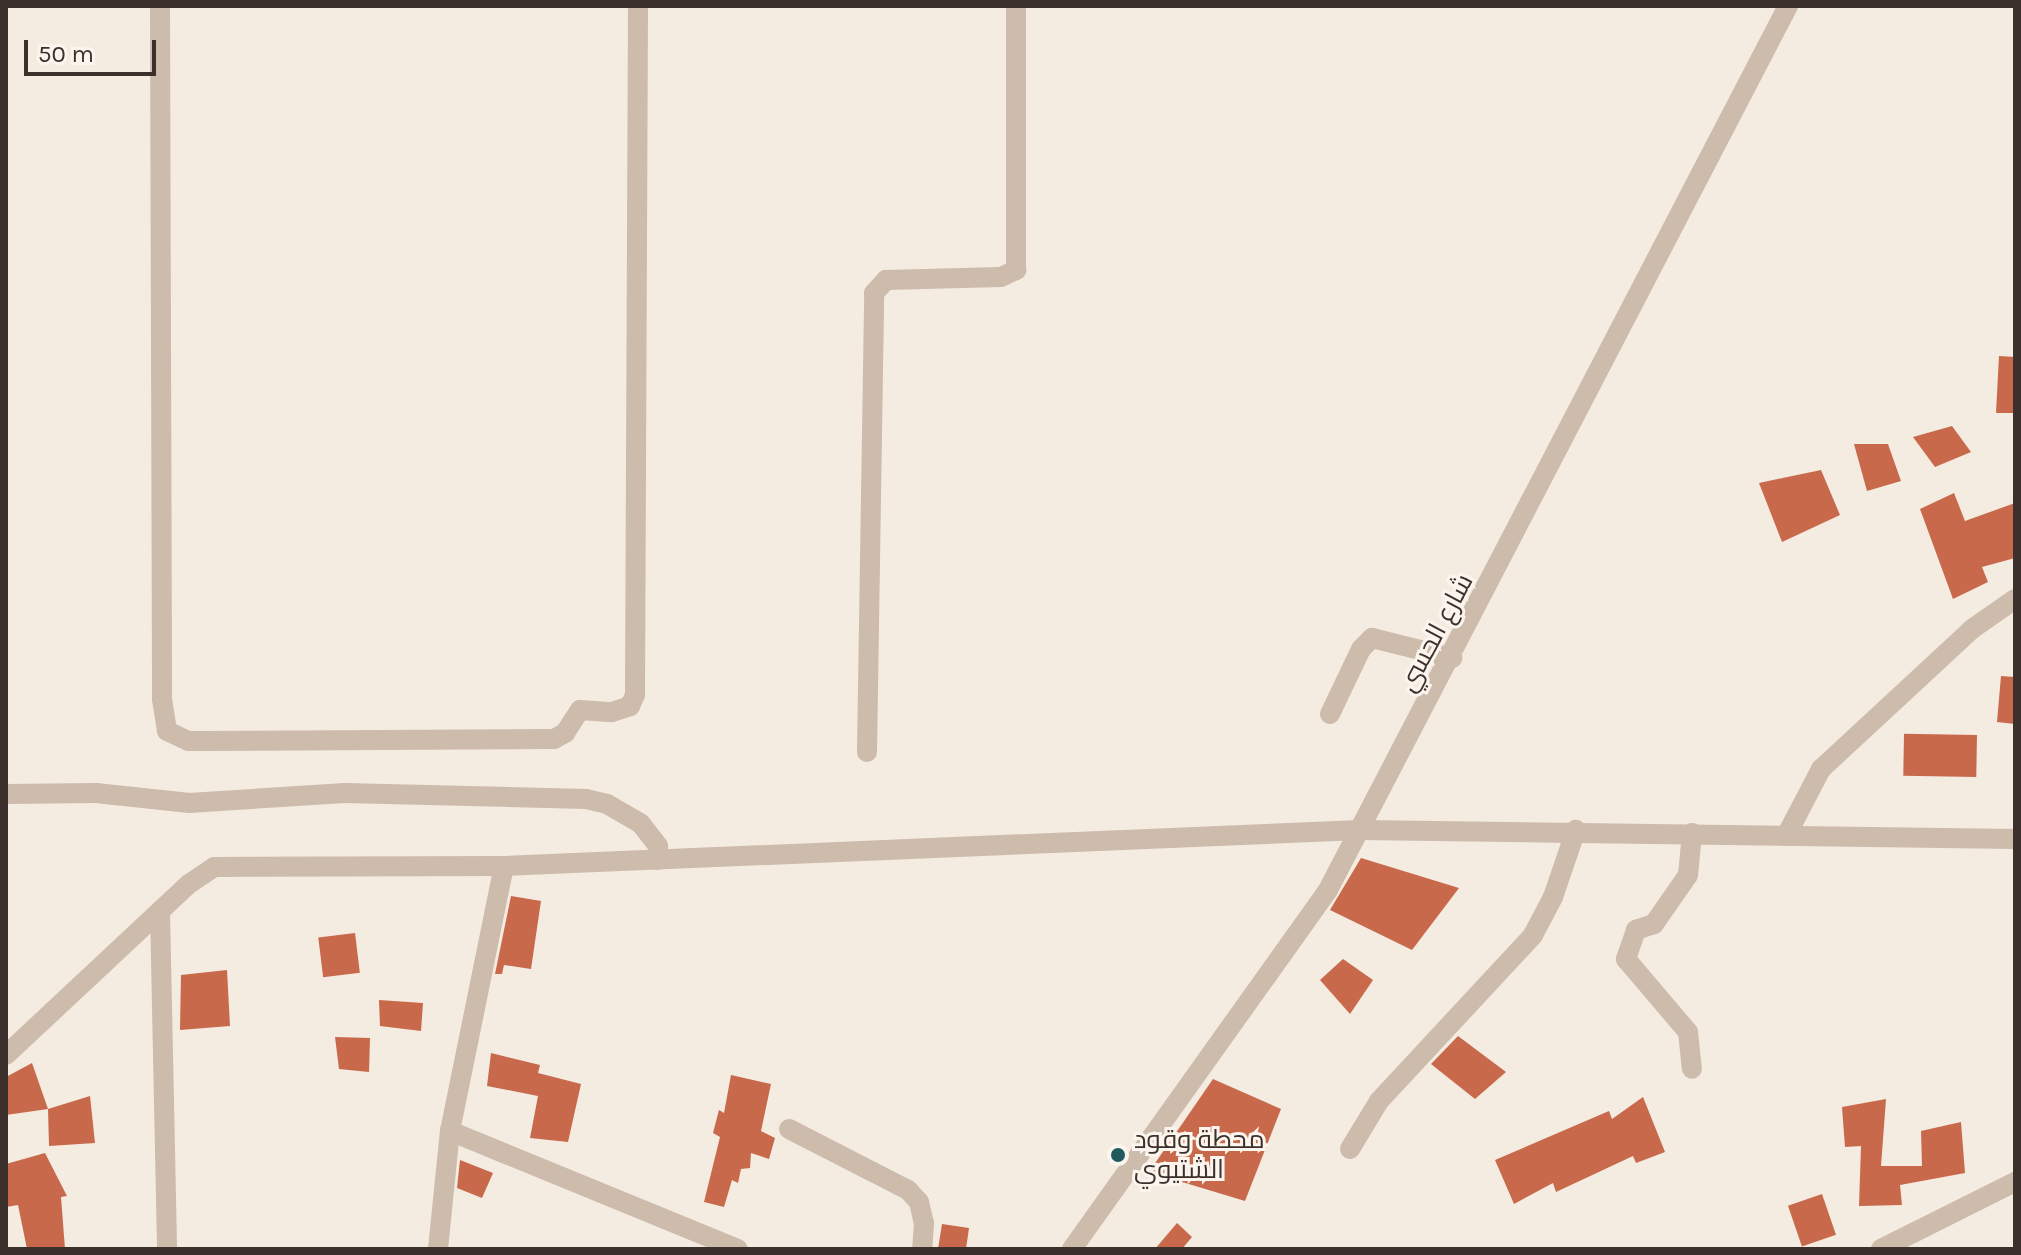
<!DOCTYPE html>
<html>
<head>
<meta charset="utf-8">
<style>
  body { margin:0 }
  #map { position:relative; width:2021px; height:1255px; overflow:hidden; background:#f4ebe1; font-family:Karla,Cairo,sans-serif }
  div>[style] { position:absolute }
  .building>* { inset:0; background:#c8694b; transform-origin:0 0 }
  .minor>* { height:20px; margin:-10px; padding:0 10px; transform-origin:10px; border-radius:10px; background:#cdbbac }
  .dots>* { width:22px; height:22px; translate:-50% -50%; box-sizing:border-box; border:4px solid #fbf5ee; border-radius:50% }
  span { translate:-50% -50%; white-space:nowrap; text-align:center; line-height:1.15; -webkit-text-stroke:6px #fbf5ee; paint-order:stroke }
  .street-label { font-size:26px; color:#3b302b }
  .poi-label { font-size:26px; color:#3b302b }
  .left { translate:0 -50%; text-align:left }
  .frame { position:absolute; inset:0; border:8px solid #3b302b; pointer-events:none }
  .scale { position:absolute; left:24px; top:40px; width:132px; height:36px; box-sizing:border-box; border:4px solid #3b302b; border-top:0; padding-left:10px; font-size:24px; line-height:28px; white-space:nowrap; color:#3b302b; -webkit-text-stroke:6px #fbf5ee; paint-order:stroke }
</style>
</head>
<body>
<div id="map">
  <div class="building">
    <div style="clip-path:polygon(1999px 356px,2015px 357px,2015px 413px,1996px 413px)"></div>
    <div style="clip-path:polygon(1952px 426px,1971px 452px,1935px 467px,1913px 437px)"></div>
    <div style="clip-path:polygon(1854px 444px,1888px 444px,1901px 481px,1867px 491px)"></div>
    <div style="clip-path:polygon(1821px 470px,1840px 515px,1782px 542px,1759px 483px)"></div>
    <div style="clip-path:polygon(1954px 493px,1965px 521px,2015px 503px,2015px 558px,1982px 567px,1988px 582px,1953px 599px,1920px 509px)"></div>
    <div style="clip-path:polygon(2001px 676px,2015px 677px,2015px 724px,1997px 722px)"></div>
    <div style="left:1977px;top:735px;width:42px;height:73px;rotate:91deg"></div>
    <div style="clip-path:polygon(1361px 858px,1459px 888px,1412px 950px,1330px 910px)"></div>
    <div style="clip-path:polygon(511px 896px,541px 901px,531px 969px,504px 965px,502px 974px,495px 974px)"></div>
    <div style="left:355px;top:933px;width:40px;height:37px;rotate:83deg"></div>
    <div style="clip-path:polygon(1343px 959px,1373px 980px,1350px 1014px,1320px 980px)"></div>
    <div style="clip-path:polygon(227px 970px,230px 1026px,180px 1030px,181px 975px)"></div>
    <div style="clip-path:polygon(379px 1000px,423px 1003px,421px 1031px,380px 1026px)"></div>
    <div style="clip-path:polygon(1458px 1036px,1506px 1072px,1475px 1099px,1431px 1064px)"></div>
    <div style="clip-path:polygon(335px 1037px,370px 1038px,369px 1072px,339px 1069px)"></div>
    <div style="clip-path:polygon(491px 1053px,540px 1065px,538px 1073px,581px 1084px,568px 1142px,530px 1138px,538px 1096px,487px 1086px)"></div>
    <div style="clip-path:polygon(32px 1063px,48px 1109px,6px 1115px,6px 1077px)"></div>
    <div style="clip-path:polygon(731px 1075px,771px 1084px,761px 1131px,775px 1138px,769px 1159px,751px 1153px,750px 1168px,741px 1169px,738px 1183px,732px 1180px,724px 1207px,704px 1202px,720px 1137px,713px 1133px,719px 1110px,724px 1113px)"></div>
    <div style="clip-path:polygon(1213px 1079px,1281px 1109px,1245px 1201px,1149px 1172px)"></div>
    <div style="clip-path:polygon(90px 1096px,95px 1143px,49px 1146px,48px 1109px)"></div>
    <div style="clip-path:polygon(1643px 1097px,1665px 1152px,1636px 1163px,1633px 1156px,1556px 1192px,1553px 1183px,1514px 1204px,1495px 1160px,1609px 1111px,1612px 1119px)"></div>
    <div style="clip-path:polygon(1886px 1099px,1881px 1166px,1922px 1166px,1921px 1131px,1961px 1122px,1965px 1173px,1900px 1185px,1902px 1205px,1859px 1206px,1861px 1146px,1845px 1147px,1842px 1107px)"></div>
    <div style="clip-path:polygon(45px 1153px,67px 1196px,61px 1197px,65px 1249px,27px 1249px,18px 1205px,6px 1207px,6px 1164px)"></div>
    <div style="clip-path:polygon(460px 1160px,493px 1173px,482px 1198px,457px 1188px)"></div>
    <div style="left:1822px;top:1194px;width:43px;height:36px;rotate:71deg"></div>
    <div style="clip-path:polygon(1177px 1223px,1192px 1237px,1182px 1249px,1155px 1249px)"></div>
    <div style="clip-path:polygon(942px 1224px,969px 1228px,966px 1249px,938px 1249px)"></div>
  </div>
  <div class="minor">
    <div style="left:160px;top:6px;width:693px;rotate:89.83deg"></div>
    <div style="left:162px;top:699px;width:32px;rotate:81deg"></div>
    <div style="left:167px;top:731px;width:23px;rotate:25deg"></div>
    <div style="left:188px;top:741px;width:366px;rotate:-0.3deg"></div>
    <div style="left:554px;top:739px;width:13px;rotate:-29deg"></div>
    <div style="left:565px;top:733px;width:27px;rotate:-57deg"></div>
    <div style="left:580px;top:710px;width:32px;rotate:4deg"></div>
    <div style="left:612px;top:712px;width:19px;rotate:-18deg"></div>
    <div style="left:630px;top:706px;width:12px;rotate:-66deg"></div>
    <div style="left:635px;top:695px;width:689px;rotate:-89.75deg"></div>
    <div style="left:1330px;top:714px;width:72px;rotate:-64.5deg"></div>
    <div style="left:1361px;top:649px;width:16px;rotate:-45deg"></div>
    <div style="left:1372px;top:638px;width:83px;rotate:13.9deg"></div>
    <div style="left:867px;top:752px;width:459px;rotate:-89.1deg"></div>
    <div style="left:874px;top:293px;width:18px;rotate:-47deg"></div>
    <div style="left:886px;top:280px;width:115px;rotate:-1.5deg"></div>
    <div style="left:1001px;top:277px;width:17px;rotate:-25deg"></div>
    <div style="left:1016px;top:270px;width:264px;rotate:-90deg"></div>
    <div style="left:6px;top:794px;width:90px;rotate:-0.6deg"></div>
    <div style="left:96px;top:793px;width:94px;rotate:6.1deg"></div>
    <div style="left:189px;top:803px;width:156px;rotate:-3.7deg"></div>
    <div style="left:345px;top:793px;width:241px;rotate:1.4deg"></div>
    <div style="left:586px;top:799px;width:22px;rotate:13deg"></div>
    <div style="left:607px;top:804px;width:39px;rotate:30deg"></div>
    <div style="left:641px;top:824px;width:28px;rotate:52deg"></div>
    <div style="left:658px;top:846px;width:14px;rotate:90deg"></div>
    <div style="left:1692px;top:833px;width:42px;rotate:95.4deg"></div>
    <div style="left:1688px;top:875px;width:60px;rotate:124.8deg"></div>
    <div style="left:1654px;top:924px;width:19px;rotate:162deg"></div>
    <div style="left:1636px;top:930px;width:31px;rotate:109deg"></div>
    <div style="left:1626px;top:959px;width:96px;rotate:49.7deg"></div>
    <div style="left:1688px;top:1032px;width:37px;rotate:84deg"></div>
    <div style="left:1786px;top:836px;width:76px;rotate:-62.4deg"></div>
    <div style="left:1821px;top:769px;width:206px;rotate:-42.8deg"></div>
    <div style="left:1972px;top:629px;width:52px;rotate:-34.9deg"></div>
    <div style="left:160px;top:911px;width:338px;rotate:88.8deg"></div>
    <div style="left:6px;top:1055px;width:250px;rotate:-43.1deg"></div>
    <div style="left:189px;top:884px;width:30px;rotate:-34deg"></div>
    <div style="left:214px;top:867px;width:290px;rotate:-0.2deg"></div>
    <div style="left:504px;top:866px;width:857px;rotate:-2.41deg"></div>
    <div style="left:1360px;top:830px;width:655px;rotate:0.79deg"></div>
    <div style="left:789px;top:1129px;width:134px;rotate:27.1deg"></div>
    <div style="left:908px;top:1190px;width:16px;rotate:47deg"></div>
    <div style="left:919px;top:1202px;width:22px;rotate:77deg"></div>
    <div style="left:924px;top:1223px;width:26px;rotate:94deg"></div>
    <div style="left:450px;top:1131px;width:311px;rotate:22.3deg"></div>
    <div style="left:1350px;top:1149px;width:56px;rotate:-58.9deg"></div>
    <div style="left:1379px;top:1101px;width:226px;rotate:-47.1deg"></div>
    <div style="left:1533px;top:935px;width:43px;rotate:-62.2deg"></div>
    <div style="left:1553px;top:897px;width:71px;rotate:-71.1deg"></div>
    <div style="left:438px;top:1249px;width:119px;rotate:-84.2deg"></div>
    <div style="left:450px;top:1131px;width:270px;rotate:-78.5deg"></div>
    <div style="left:1072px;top:1249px;width:441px;rotate:-54.5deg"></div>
    <div style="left:1328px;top:890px;width:997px;rotate:-62.51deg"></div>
    <div style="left:1881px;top:1249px;width:150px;rotate:-26.6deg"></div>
  </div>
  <div class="dots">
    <div style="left:1118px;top:1155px;background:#1f5a5e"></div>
  </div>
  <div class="street-label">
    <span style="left:1436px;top:633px;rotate:-62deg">شارع الحسي</span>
  </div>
  <div class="poi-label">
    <span class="left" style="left:1134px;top:1155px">محطة وقود<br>الشتيوي</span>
  </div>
  <div class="frame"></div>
  <div class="scale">50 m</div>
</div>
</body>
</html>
